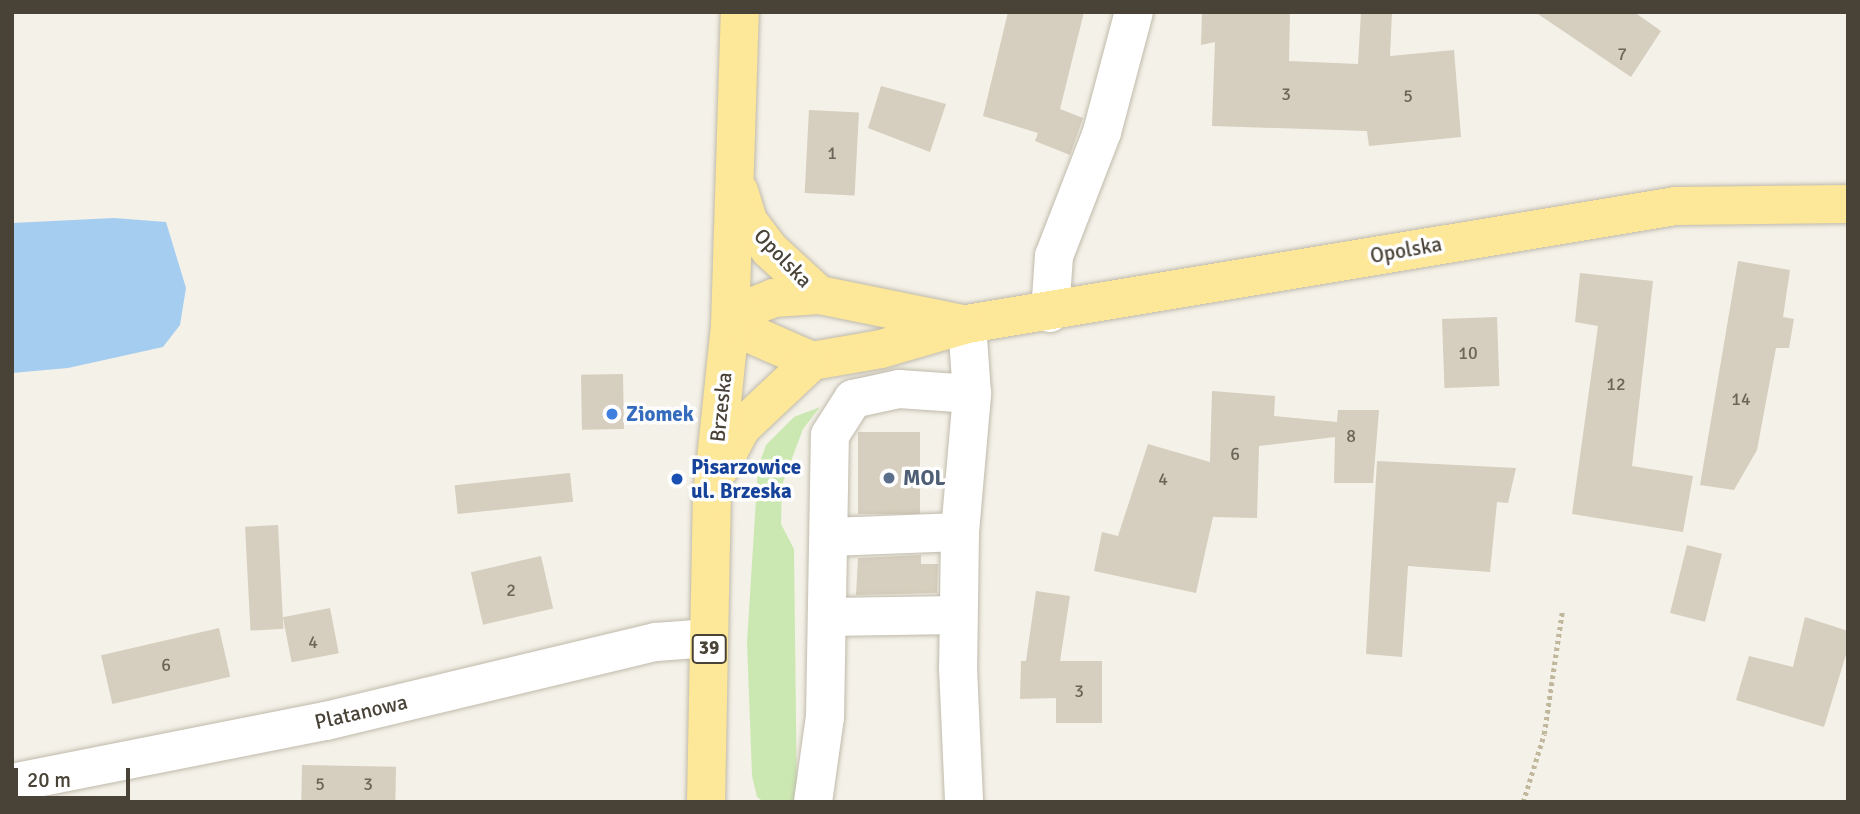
<!DOCTYPE html>
<html>
<head>
<meta charset="utf-8">
<style>
  body { margin:0 }
  #map { position:relative; width:1860px; height:814px; overflow:hidden; background:#f4f1e8; font-family:Signika,sans-serif }
  div>[style] { position:absolute }
  .green>* { inset:0; background:#cce8b2 }
  .water>* { inset:0; background:#a5cdf0 }
  .building>* { inset:0; background:#d6cebe; transform-origin:0 0 }
  .path>* { height:4.5px; margin-top:-2.25px; transform-origin:0; background:repeating-linear-gradient(90deg,#c1b79c 0 3.5px,transparent 0 7px) }
  .roads { filter:drop-shadow(0 0 2px #c0baab) drop-shadow(0 0 2px #c0baab) }
  .minor>* { height:38px; margin:-19px; padding:0 19px; transform-origin:19px; border-radius:19px; background:#fff }
  .major>* { height:38px; margin:-19px; padding:0 19px; transform-origin:19px; border-radius:19px; background:#fde798 }
  .dots>* { width:19px; height:19px; translate:-50% -50%; box-sizing:border-box; border:4px solid #fff; border-radius:50% }
  span { translate:-50% -50%; white-space:nowrap; text-align:center; line-height:1.15; -webkit-text-stroke:7px #fff; paint-order:stroke }
  .number-label { font-size:18px; color:#6c6559 }
  .number-label span { -webkit-text-stroke-width:0 }
  .shield-label span { padding:2px 5px; background:#fff; border:2px solid; border-radius:5px; -webkit-text-stroke-width:0 }
  .shield-label { font-size:19px; color:#484237; font-weight:700 }
  .street-label { font-size:21px; color:#484237 }
  .shop-label { font-size:21px; color:#366cbe; font-weight:700 }
  .left { translate:0 -50%; text-align:left }
  .transit-label { font-size:21px; color:#164399; font-weight:700 }
  .service-label { font-size:21px; color:#4e5e75; font-weight:700 }
  .frame { position:absolute; inset:0; border:14px solid #484237; pointer-events:none }
  .scale { position:absolute; left:14px; top:768px; width:116px; height:32px; box-sizing:border-box; border:4px solid #484237; border-top:0; padding-left:9px; font-size:21px; line-height:24px; white-space:nowrap; color:#484237; -webkit-text-stroke:5px #fff; paint-order:stroke }
</style>
</head>
<body>
<div id="map">
  <div class="green">
    <div style="clip-path:polygon(820px 407px,803px 429px,782px 485px,781px 524px,794px 549px,797px 802px,764px 802px,757px 797px,752px 776px,747px 642px,758px 467px,766px 445px,794px 417px)"></div>
  </div>
  <div class="water">
    <div style="clip-path:polygon(114px 218px,166px 222px,186px 288px,180px 325px,163px 347px,68px 368px,12px 373px,12px 223px)"></div>
  </div>
  <div class="building">
    <div style="clip-path:polygon(1008px 12px,1084px 12px,1060px 109px,1083px 118px,1070px 155px,1035px 141px,1038px 133px,983px 116px)"></div>
    <div style="clip-path:polygon(1202px 12px,1290px 12px,1289px 61px,1358px 64px,1361px 12px,1392px 12px,1390px 56px,1454px 50px,1461px 137px,1369px 146px,1367px 131px,1212px 126px,1215px 42px,1201px 45px)"></div>
    <div style="clip-path:polygon(1535px 12px,1634px 12px,1661px 31px,1631px 77px)"></div>
    <div style="clip-path:polygon(881px 86px,946px 104px,930px 152px,868px 128px)"></div>
    <div style="left:809px;top:110px;width:50px;height:83px;rotate:3deg"></div>
    <div style="clip-path:polygon(1738px 261px,1790px 270px,1783px 317px,1794px 319px,1789px 348px,1776px 348px,1757px 450px,1734px 490px,1700px 485px)"></div>
    <div style="clip-path:polygon(1580px 273px,1653px 281px,1632px 466px,1693px 476px,1683px 532px,1572px 514px,1598px 326px,1575px 322px)"></div>
    <div style="left:1497px;top:317px;width:69px;height:55px;rotate:88deg"></div>
    <div style="left:623px;top:374px;width:55px;height:42px;rotate:89deg"></div>
    <div style="clip-path:polygon(1212px 391px,1275px 396px,1274px 416px,1337px 422px,1338px 410px,1379px 410px,1373px 483px,1334px 483px,1335px 437px,1259px 446px,1257px 518px,1213px 517px,1196px 593px,1094px 571px,1102px 532px,1118px 536px,1148px 444px,1210px 462px)"></div>
    <div style="left:858px;top:432px;width:62px;height:82px"></div>
    <div style="clip-path:polygon(1377px 461px,1516px 468px,1508px 503px,1497px 502px,1490px 572px,1408px 566px,1402px 657px,1366px 654px)"></div>
    <div style="left:570px;top:473px;width:29px;height:116px;rotate:84deg"></div>
    <div style="left:278px;top:525px;width:104px;height:33px;rotate:87deg"></div>
    <div style="left:1687px;top:545px;width:36px;height:70px;rotate:14deg"></div>
    <div style="clip-path:polygon(921px 555px,921px 564px,938px 564px,937px 593px,856px 595px,858px 558px)"></div>
    <div style="left:541px;top:556px;width:54px;height:72px;rotate:77deg"></div>
    <div style="clip-path:polygon(1036px 591px,1070px 596px,1060px 661px,1102px 661px,1102px 723px,1056px 723px,1056px 698px,1020px 699px,1021px 661px,1026px 661px)"></div>
    <div style="left:330px;top:608px;width:46px;height:48px;rotate:79deg"></div>
    <div style="clip-path:polygon(1805px 617px,1848px 631px,1848px 648px,1824px 727px,1736px 700px,1749px 656px,1793px 667px)"></div>
    <div style="left:219px;top:628px;width:50px;height:121px;rotate:77deg"></div>
    <div style="left:302px;top:765px;width:94px;height:37px;rotate:1deg"></div>
  </div>
  <div class="path">
    <div style="left:1523px;top:802px;width:71px;rotate:-72.8deg"></div>
    <div style="left:1544px;top:734px;width:123px;rotate:-81.6deg"></div>
  </div>
  <div class="roads">
    <div class="minor">
      <div style="left:1050px;top:313px;width:57px;rotate:-86deg"></div>
      <div style="left:1054px;top:256px;width:133px;rotate:-68.8deg"></div>
      <div style="left:1102px;top:132px;width:124px;rotate:-75.1deg"></div>
      <div style="left:960px;top:532px;width:136px;rotate:90.8deg"></div>
      <div style="left:958px;top:668px;width:134px;rotate:87.4deg"></div>
      <div style="left:830px;top:537px;width:130px;rotate:-2.2deg"></div>
      <div style="left:960px;top:532px;width:139px;rotate:-85deg"></div>
      <div style="left:828px;top:617px;width:129px;rotate:-0.9deg"></div>
      <div style="left:12px;top:783px;width:320px;rotate:-11.2deg"></div>
      <div style="left:326px;top:721px;width:339px;rotate:-13.5deg"></div>
      <div style="left:656px;top:642px;width:53px;rotate:-4.3deg"></div>
      <div style="left:813px;top:802px;width:86px;rotate:-82deg"></div>
      <div style="left:825px;top:717px;width:282px;rotate:-89deg"></div>
      <div style="left:830px;top:435px;width:43px;rotate:-57.4deg"></div>
      <div style="left:853px;top:399px;width:47px;rotate:-12.3deg"></div>
      <div style="left:899px;top:389px;width:73px;rotate:3.9deg"></div>
      <div style="left:972px;top:394px;width:70px;rotate:-94.1deg"></div>
    </div>
    <div class="major">
      <div style="left:739px;top:191px;width:31px;rotate:73deg"></div>
      <div style="left:748px;top:221px;width:36px;rotate:53deg"></div>
      <div style="left:770px;top:250px;width:67px;rotate:42.6deg"></div>
      <div style="left:730px;top:325px;width:90px;rotate:23.7deg"></div>
      <div style="left:812px;top:361px;width:70px;rotate:-9.9deg"></div>
      <div style="left:881px;top:349px;width:90px;rotate:-16.2deg"></div>
      <div style="left:967px;top:324px;width:718px;rotate:-9.46deg"></div>
      <div style="left:1675px;top:206px;width:173px;rotate:-0.7deg"></div>
      <div style="left:730px;top:325px;width:25px;rotate:-42deg"></div>
      <div style="left:749px;top:308px;width:27px;rotate:-22deg"></div>
      <div style="left:774px;top:298px;width:45px;rotate:-3.8deg"></div>
      <div style="left:819px;top:295px;width:142px;rotate:11.4deg"></div>
      <div style="left:720px;top:468px;width:45px;rotate:-62.3deg"></div>
      <div style="left:741px;top:428px;width:98px;rotate:-43.3deg"></div>
      <div style="left:706px;top:802px;width:305px;rotate:-88.9deg"></div>
      <div style="left:712px;top:497px;width:173px;rotate:-84deg"></div>
      <div style="left:730px;top:325px;width:313px;rotate:-88.2deg"></div>
    </div>
  </div>
  <div class="dots">
    <div style="left:612px;top:414px;background:#3f7fe0"></div>
    <div style="left:889px;top:478px;background:#5c6f8a"></div>
    <div style="left:677px;top:479px;background:#1a4fb4"></div>
  </div>
  <div class="number-label">
    <span style="left:1622px;top:54px">7</span>
    <span style="left:1286px;top:94px">3</span>
    <span style="left:1408px;top:96px">5</span>
    <span style="left:832px;top:153px">1</span>
    <span style="left:1468px;top:353px">10</span>
    <span style="left:1616px;top:384px">12</span>
    <span style="left:1741px;top:399px">14</span>
    <span style="left:1351px;top:436px">8</span>
    <span style="left:1235px;top:454px">6</span>
    <span style="left:1163px;top:479px">4</span>
    <span style="left:511px;top:590px">2</span>
    <span style="left:313px;top:642px">4</span>
    <span style="left:166px;top:665px">6</span>
    <span style="left:1079px;top:691px">3</span>
    <span style="left:320px;top:784px">5</span>
    <span style="left:368px;top:784px">3</span>
  </div>
  <div class="shield-label">
    <span style="left:709px;top:649px">39</span>
  </div>
  <div class="street-label">
    <span style="left:1406px;top:250px;rotate:-10deg">Opolska</span>
    <span style="left:783px;top:258px;rotate:46deg">Opolska</span>
    <span style="left:721px;top:407px;rotate:-84deg">Brzeska</span>
    <span style="left:361px;top:712px;rotate:-13deg">Platanowa</span>
  </div>
  <div class="shop-label">
    <span class="left" style="left:626px;top:414px">Ziomek</span>
  </div>
  <div class="transit-label">
    <span class="left" style="left:691px;top:479px">Pisarzowice<br>ul. Brzeska</span>
  </div>
  <div class="service-label">
    <span class="left" style="left:903px;top:478px">MOL</span>
  </div>
  <div class="frame"></div>
  <div class="scale">20 m</div>
</div>
</body>
</html>
